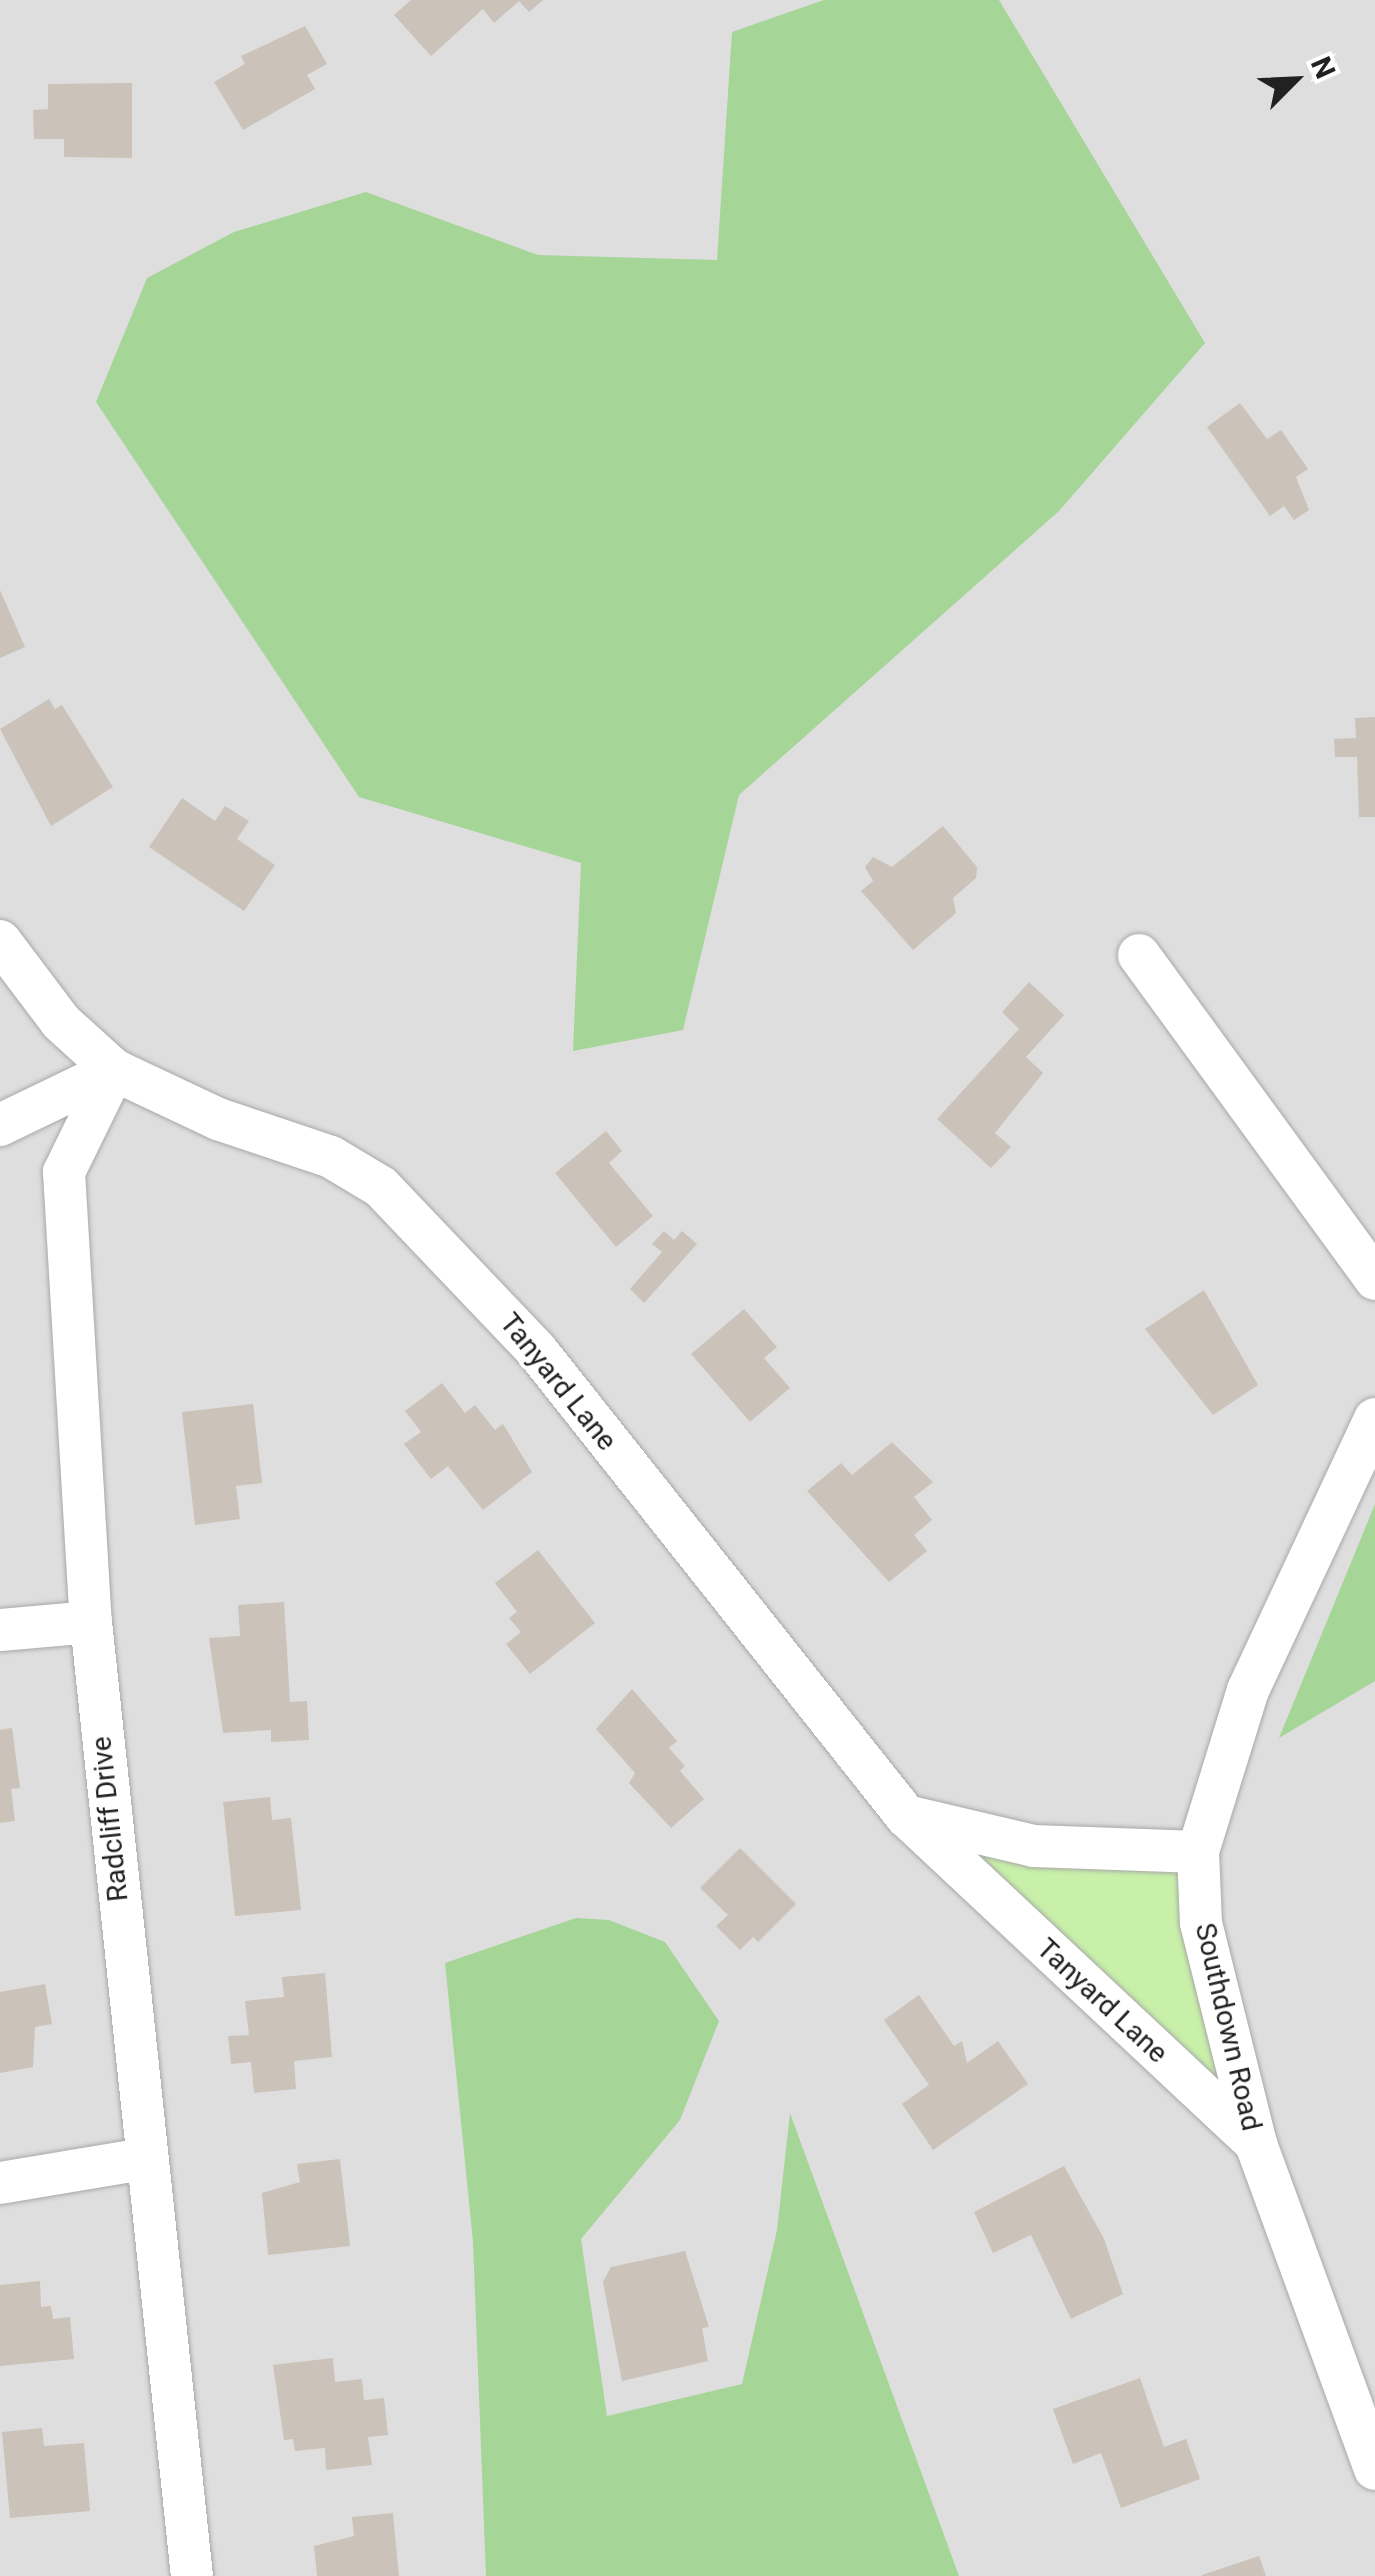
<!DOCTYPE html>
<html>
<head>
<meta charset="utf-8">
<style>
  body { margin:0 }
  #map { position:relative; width:1375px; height:2576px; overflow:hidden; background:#f2efe7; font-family:Roboto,sans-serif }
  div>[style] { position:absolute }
  .residential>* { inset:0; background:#dfdede; transform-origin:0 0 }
  .grass>* { inset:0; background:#c8f0a9 }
  .forest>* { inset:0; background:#a6d598 }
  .building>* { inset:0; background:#cbc2b9 }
  .roads { filter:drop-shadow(0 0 2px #a8a8a8) drop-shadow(0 0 2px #a8a8a8) }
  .minor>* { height:42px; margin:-21px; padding:0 21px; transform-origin:21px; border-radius:21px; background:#fff }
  span { translate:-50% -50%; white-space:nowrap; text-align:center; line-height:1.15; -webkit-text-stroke:8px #fff; paint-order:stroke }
  .street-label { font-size:28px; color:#212121 }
  .north { position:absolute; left:1245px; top:30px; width:100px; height:100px; -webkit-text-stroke:8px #fff; paint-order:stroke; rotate:66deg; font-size:28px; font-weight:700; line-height:40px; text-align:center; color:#212121 }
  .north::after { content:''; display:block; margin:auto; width:35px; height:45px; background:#212121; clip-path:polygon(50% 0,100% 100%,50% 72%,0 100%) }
</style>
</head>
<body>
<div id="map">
  <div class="residential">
    <div style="left:0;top:0;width:1375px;height:2576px"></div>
  </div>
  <div class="grass">
    <div style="clip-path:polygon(945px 1842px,1184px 1870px,1232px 2110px)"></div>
  </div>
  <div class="forest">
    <div style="clip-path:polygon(824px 0,999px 0,1205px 343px,1059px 511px,739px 795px,683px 1030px,573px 1051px,581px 863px,359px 797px,96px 402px,147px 278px,234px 232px,366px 192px,538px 255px,717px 260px,732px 32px)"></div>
    <div style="clip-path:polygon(1375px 1504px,1375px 1681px,1279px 1738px)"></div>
    <div style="clip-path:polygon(576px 1918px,609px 1920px,665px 1942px,719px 2021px,680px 2120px,581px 2239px,607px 2416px,742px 2384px,777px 2230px,790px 2113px,959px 2576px,486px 2576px,473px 2242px,445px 1963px)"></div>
  </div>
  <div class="building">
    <div style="clip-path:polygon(411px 0,543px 0,529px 12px,519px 1px,494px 23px,483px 9px,431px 56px,394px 15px)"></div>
    <div style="clip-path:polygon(305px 26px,327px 64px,307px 75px,315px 89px,243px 130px,214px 82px,245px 64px,241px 56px)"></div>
    <div style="clip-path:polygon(132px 83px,132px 158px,64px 157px,64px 139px,34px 139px,33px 110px,48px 109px,48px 84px)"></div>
    <div style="clip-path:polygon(1240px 403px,1267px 439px,1281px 430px,1308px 469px,1296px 477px,1309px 510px,1294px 520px,1284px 506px,1270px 516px,1207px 427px)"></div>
    <div style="clip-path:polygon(0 590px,25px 647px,0 658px)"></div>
    <div style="clip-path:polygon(49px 699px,55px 709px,62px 705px,113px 787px,51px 826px,0 729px)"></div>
    <div style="clip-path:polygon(1375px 717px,1375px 817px,1359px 817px,1357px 757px,1335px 757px,1334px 739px,1356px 738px,1355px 718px)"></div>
    <div style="clip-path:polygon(182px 798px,215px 821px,225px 806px,249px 821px,237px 839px,275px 865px,244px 911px,149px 847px)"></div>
    <div style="clip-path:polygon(943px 826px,977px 867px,976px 878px,953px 898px,956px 913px,913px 950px,861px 891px,873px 881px,865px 867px,873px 857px,892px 867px)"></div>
    <div style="clip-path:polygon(1029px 982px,1064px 1015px,1026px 1057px,1043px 1073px,995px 1133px,1011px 1147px,991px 1168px,937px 1119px,1019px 1029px,1002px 1012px)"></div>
    <div style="clip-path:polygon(606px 1131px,622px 1151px,609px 1163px,653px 1216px,616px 1247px,555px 1173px)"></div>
    <div style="clip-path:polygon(664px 1231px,674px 1240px,682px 1231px,697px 1244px,644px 1303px,630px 1289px,662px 1252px,652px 1244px)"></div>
    <div style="clip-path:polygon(1204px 1290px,1258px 1385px,1213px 1415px,1145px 1329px)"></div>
    <div style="clip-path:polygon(744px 1309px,777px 1347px,764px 1358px,790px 1388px,750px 1422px,691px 1354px)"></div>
    <div style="clip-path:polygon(442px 1383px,465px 1413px,475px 1405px,495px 1430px,503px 1424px,532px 1472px,483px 1510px,448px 1466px,431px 1479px,404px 1444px,421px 1432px,405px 1411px)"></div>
    <div style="clip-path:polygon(253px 1404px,262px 1483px,236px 1486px,240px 1519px,195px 1525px,182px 1412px)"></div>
    <div style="clip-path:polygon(892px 1442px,933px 1482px,914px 1497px,932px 1520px,914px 1535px,927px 1551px,889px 1582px,807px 1491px,841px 1463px,852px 1475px)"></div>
    <div style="clip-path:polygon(538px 1550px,595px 1623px,530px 1674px,506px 1644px,521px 1632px,509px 1618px,517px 1612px,495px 1583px)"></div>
    <div style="clip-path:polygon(284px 1602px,290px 1702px,307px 1701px,309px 1740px,271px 1742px,271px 1730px,223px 1733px,209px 1638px,240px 1636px,238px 1605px)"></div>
    <div style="clip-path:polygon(632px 1689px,677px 1741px,669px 1748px,685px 1766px,680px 1771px,704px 1799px,671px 1828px,629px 1783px,635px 1773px,596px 1729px)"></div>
    <div style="clip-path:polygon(12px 1728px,20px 1788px,11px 1789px,15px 1821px,0 1823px,0 1730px)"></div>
    <div style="clip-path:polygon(270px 1797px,272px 1820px,291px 1818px,301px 1910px,235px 1916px,223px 1802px)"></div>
    <div style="clip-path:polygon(740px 1848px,796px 1904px,758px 1942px,753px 1937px,740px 1950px,716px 1926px,728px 1915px,700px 1888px)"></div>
    <div style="clip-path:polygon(325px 1973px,332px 2057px,294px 2061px,296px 2089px,254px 2093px,251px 2062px,231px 2064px,228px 2036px,249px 2035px,245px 2001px,284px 1997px,282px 1977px)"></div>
    <div style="clip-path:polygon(45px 1984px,52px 2024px,35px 2027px,33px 2067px,0 2073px,0 1992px)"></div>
    <div style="clip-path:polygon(919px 1995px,954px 2046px,962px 2041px,967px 2063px,998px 2041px,1028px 2084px,933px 2150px,902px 2104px,929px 2085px,884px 2020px)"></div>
    <div style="clip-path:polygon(340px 2159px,350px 2246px,268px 2255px,262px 2193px,300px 2182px,297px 2164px)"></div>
    <div style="clip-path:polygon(1064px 2166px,1104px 2239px,1123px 2294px,1071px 2319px,1031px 2235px,993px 2253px,974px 2212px)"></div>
    <div style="clip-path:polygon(685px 2251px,709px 2327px,702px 2328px,708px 2361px,622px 2381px,603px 2282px,611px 2267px)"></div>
    <div style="clip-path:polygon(40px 2281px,41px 2307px,51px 2306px,53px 2319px,70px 2317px,74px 2359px,0 2366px,0 2285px)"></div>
    <div style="clip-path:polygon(333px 2358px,335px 2382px,362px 2379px,364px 2400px,384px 2398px,388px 2435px,368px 2437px,372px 2465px,326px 2470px,325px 2448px,295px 2451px,293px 2439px,284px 2440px,273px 2365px)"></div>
    <div style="clip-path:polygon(1140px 2378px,1164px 2447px,1186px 2439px,1200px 2479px,1121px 2508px,1101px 2453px,1073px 2464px,1053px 2409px)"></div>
    <div style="clip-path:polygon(42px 2428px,44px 2446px,84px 2443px,90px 2511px,10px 2518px,2px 2432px)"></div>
    <div style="clip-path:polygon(393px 2513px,399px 2576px,317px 2576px,314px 2546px,354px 2536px,352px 2517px)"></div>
    <div style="clip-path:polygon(1259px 2556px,1266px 2576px,1202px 2576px,1202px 2575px)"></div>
  </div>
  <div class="roads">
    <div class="minor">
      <div style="left:0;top:941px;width:101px;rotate:53deg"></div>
      <div style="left:61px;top:1022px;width:72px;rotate:42.2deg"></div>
      <div style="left:114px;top:1070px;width:115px;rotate:25.2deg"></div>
      <div style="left:218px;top:1119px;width:119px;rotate:18.6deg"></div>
      <div style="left:331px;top:1157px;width:58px;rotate:31deg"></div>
      <div style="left:381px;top:1187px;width:226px;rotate:46.4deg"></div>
      <div style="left:537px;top:1351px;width:594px;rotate:51.57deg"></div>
      <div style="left:906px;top:1816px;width:480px;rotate:43.1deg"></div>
      <div style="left:1139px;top:955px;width:401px;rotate:53.9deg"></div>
      <div style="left:114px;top:1070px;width:114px;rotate:116.1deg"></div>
      <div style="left:64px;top:1172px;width:451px;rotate:86.6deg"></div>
      <div style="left:91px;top:1622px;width:959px;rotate:83.96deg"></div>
      <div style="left:0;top:1125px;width:127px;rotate:-25.8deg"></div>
      <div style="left:1375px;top:1419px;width:299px;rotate:115.1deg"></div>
      <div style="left:1248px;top:1690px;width:170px;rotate:107.2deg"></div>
      <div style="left:1198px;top:1852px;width:71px;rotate:87.6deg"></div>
      <div style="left:1201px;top:1923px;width:228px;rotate:76deg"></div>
      <div style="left:1256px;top:2144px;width:346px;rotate:69.9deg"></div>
      <div style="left:0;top:1630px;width:91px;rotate:-5deg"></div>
      <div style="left:906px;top:1816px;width:131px;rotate:13.2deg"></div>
      <div style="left:1034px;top:1846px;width:164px;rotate:2.1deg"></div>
      <div style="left:0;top:2183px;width:145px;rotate:-9.5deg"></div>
    </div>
  </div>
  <div class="street-label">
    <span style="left:558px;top:1382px;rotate:51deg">Tanyard Lane</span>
    <span style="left:110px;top:1819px;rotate:-96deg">Radcliff Drive</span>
    <span style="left:1102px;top:2001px;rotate:43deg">Tanyard Lane</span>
    <span style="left:1228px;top:2027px;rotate:77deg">Southdown Road</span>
  </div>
  <div class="north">N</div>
</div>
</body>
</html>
